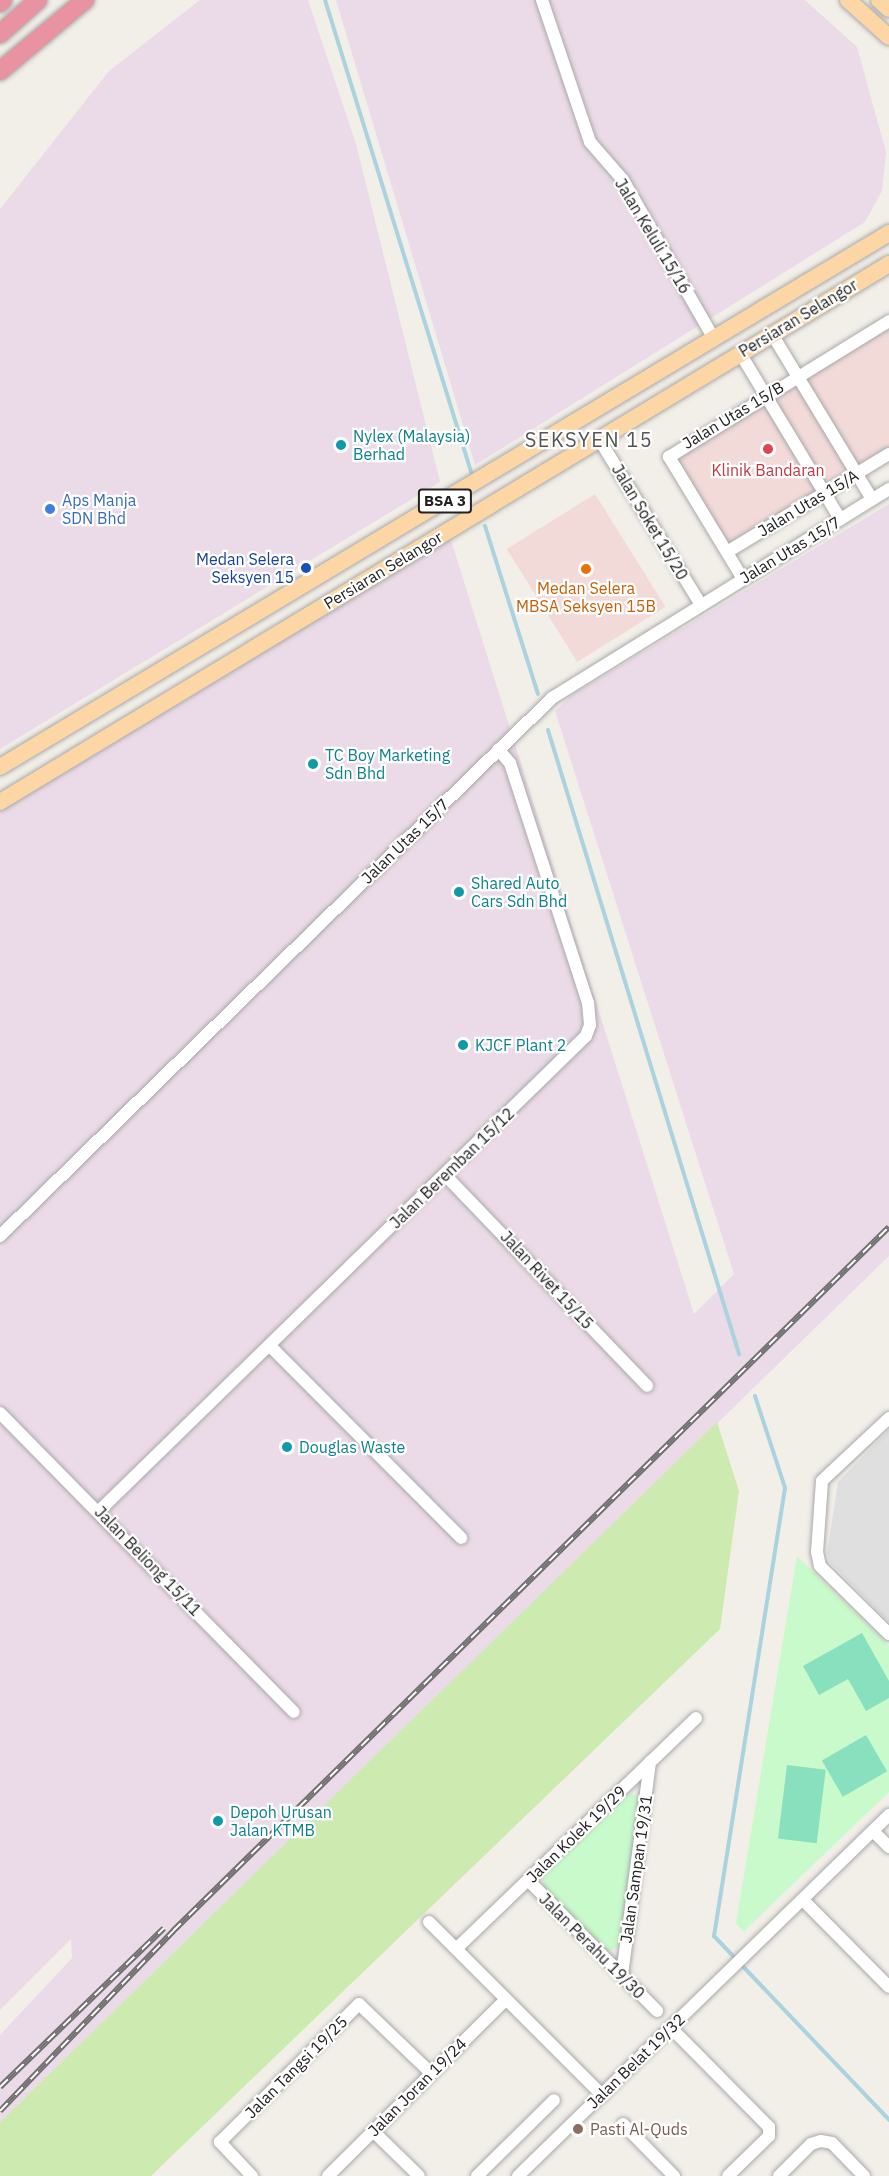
<!DOCTYPE html>
<html>
<head>
<meta charset="utf-8">
<style>
  body { margin:0 }
  #map { position:relative; width:889px; height:2176px; overflow:hidden; background:#f2efe9; font-family:"IBM Plex Sans",sans-serif }
  div>[style] { position:absolute }
  .residential>* { inset:0; background:#e0dfdf }
  .commercial>* { inset:0; background:#f2dad9; transform-origin:0 0 }
  .industrial>* { inset:0; background:#ebdbe8 }
  .grass>* { inset:0; background:#cdebb0 }
  .park>* { inset:0; background:#c8facc }
  .pitch>* { inset:0; background:#88e0be; transform-origin:0 0 }
  .stream>* { height:4px; margin:-2px; padding:0 2px; transform-origin:2px; border-radius:2px; background:#aad3df }
  .roads { filter:drop-shadow(0 0 2px #a9a9a9) drop-shadow(0 0 2px #a9a9a9) }
  .minor>* { height:12px; margin:-6px; padding:0 6px; transform-origin:6px; border-radius:6px; background:#fff }
  .major>* { height:16px; margin:-8px; padding:0 8px; transform-origin:8px; border-radius:8px; background:#fcd6a4 }
  .highway>* { height:18px; margin:-9px; padding:0 9px; transform-origin:9px; border-radius:9px; background:#e892a2 }
  .rail>* { height:6px; margin-top:-3px; transform-origin:0; background:repeating-linear-gradient(90deg,#fff 0 11px,#707070 0 22px); box-sizing:border-box; border-block:2px solid #707070 }
  .dots>* { width:16px; height:16px; translate:-50% -50%; box-sizing:border-box; border:3px solid #fff; border-radius:50% }
  span { translate:-50% -50%; white-space:nowrap; text-align:center; line-height:1.15; -webkit-text-stroke:4.5px #fff; paint-order:stroke }
  .shield-label span { padding:2px 4px; background:#fff; border:2px solid; border-radius:4px; -webkit-text-stroke-width:0 }
  .shield-label { font-size:15px; color:#222; font-weight:700 }
  .street-label { font-size:16px; color:#222 }
  .culture-label { font-size:16px; color:#0d838f }
  .left { translate:0 -50%; text-align:left }
  .health-label { font-size:16px; color:#be3a42 }
  .shop-label { font-size:16px; color:#366cbe }
  .transit-label { font-size:16px; color:#164399 }
  .right { translate:-100% -50%; text-align:right }
  .food-label { font-size:16px; color:#c56008 }
  .education-label { font-size:16px; color:#785e54 }
  .quarter-label { font-size:20px; color:#555; letter-spacing:1.5px }
</style>
</head>
<body>
<div id="map">
  <div class="residential">
    <div style="clip-path:polygon(889px 1430px,889px 1622px,830px 1562px,827px 1553px,838px 1482px)"></div>
  </div>
  <div class="commercial">
    <div style="clip-path:polygon(889px 326px,889px 448px,727px 545px,674px 456px)"></div>
    <div style="left:595px;top:494px;width:133px;height:104px;rotate:58deg"></div>
  </div>
  <div class="industrial">
    <div style="clip-path:polygon(200px 0,308px 0,356px 144px,440px 482px,0 749px,0 209px,109px 71px)"></div>
    <div style="clip-path:polygon(336px 0,805px 0,857px 47px,886px 152px,882px 191px,865px 222px,475px 465px)"></div>
    <div style="clip-path:polygon(889px 504px,889px 1256px,0 2122px,0 2035px,72px 1958px,71px 1939px,0 2010px,0 809px,449px 534px,694px 1314px,734px 1274px,555px 711px,572px 695px)"></div>
  </div>
  <div class="grass">
    <div style="clip-path:polygon(717px 1422px,739px 1491px,720px 1629px,151px 2176px,0 2176px,0 2122px)"></div>
  </div>
  <div class="park">
    <div style="clip-path:polygon(797px 1556px,889px 1646px,889px 1792px,743px 1932px,736px 1923px)"></div>
    <div style="clip-path:polygon(629px 1794px,640px 1796px,621px 1946px,607px 1952px,543px 1887px,543px 1875px)"></div>
  </div>
  <div class="pitch">
    <div style="clip-path:polygon(862px 1633px,889px 1681px,889px 1698px,866px 1711px,848px 1679px,819px 1695px,803px 1666px)"></div>
    <div style="left:866px;top:1735px;width:42px;height:51px;rotate:60deg"></div>
    <div style="left:787px;top:1765px;width:39px;height:74px;rotate:7deg"></div>
  </div>
  <div class="stream">
    <div style="left:325px;top:0;width:498px;rotate:72.8deg"></div>
    <div style="left:485px;top:526px;width:176px;rotate:72.5deg"></div>
    <div style="left:548px;top:730px;width:653px;rotate:72.98deg"></div>
    <div style="left:755px;top:1396px;width:97px;rotate:71.9deg"></div>
    <div style="left:785px;top:1488px;width:454px;rotate:99deg"></div>
    <div style="left:714px;top:1936px;width:254px;rotate:46.4deg"></div>
  </div>
  <div class="roads">
    <div class="minor">
      <div style="left:542px;top:0;width:150px;rotate:71.3deg"></div>
      <div style="left:590px;top:142px;width:50px;rotate:49deg"></div>
      <div style="left:623px;top:180px;width:183px;rotate:60.2deg"></div>
      <div style="left:772px;top:334px;width:193px;rotate:58.8deg"></div>
      <div style="left:740px;top:353px;width:194px;rotate:58.9deg"></div>
      <div style="left:599px;top:439px;width:195px;rotate:58.4deg"></div>
      <div style="left:727px;top:552px;width:189px;rotate:-31.2deg"></div>
      <div style="left:743px;top:579px;width:143px;rotate:-121.2deg"></div>
      <div style="left:669px;top:457px;width:259px;rotate:-31.7deg"></div>
      <div style="left:445px;top:1175px;width:292px;rotate:46.2deg"></div>
      <div style="left:0;top:1236px;width:771px;rotate:-44.26deg"></div>
      <div style="left:552px;top:698px;width:397px;rotate:-31.8deg"></div>
      <div style="left:270px;top:1346px;width:271px;rotate:45.1deg"></div>
      <div style="left:0;top:1413px;width:419px;rotate:45.5deg"></div>
      <div style="left:889px;top:1418px;width:92px;rotate:136.8deg"></div>
      <div style="left:822px;top:1481px;width:71px;rotate:94deg"></div>
      <div style="left:817px;top:1552px;width:14px;rotate:78deg"></div>
      <div style="left:820px;top:1566px;width:97px;rotate:44.6deg"></div>
      <div style="left:99px;top:1511px;width:680px;rotate:-44.29deg"></div>
      <div style="left:586px;top:1036px;width:12px;rotate:-70deg"></div>
      <div style="left:590px;top:1025px;width:22px;rotate:-95deg"></div>
      <div style="left:588px;top:1003px;width:252px;rotate:-108deg"></div>
      <div style="left:510px;top:763px;width:18px;rotate:-131deg"></div>
      <div style="left:873px;top:1831px;width:23px;rotate:45deg"></div>
      <div style="left:528px;top:1880px;width:184px;rotate:45.4deg"></div>
      <div style="left:803px;top:1900px;width:122px;rotate:45.3deg"></div>
      <div style="left:429px;top:1922px;width:245px;rotate:45deg"></div>
      <div style="left:456px;top:1949px;width:333px;rotate:-43.9deg"></div>
      <div style="left:622px;top:1975px;width:215px;rotate:-82.5deg"></div>
      <div style="left:671px;top:2028px;width:139px;rotate:45.3deg"></div>
      <div style="left:769px;top:2127px;width:9px;rotate:90deg"></div>
      <div style="left:769px;top:2136px;width:57px;rotate:135.7deg"></div>
      <div style="left:623px;top:2124px;width:73px;rotate:45.6deg"></div>
      <div style="left:373px;top:2131px;width:64px;rotate:44.4deg"></div>
      <div style="left:252px;top:2176px;width:47px;rotate:-133.3deg"></div>
      <div style="left:220px;top:2142px;width:196px;rotate:-44.8deg"></div>
      <div style="left:359px;top:2004px;width:100px;rotate:43.8deg"></div>
      <div style="left:328px;top:2176px;width:251px;rotate:-44.8deg"></div>
      <div style="left:477px;top:2176px;width:108px;rotate:-44.6deg"></div>
      <div style="left:518px;top:2176px;width:518px;rotate:-44.22deg"></div>
      <div style="left:779px;top:2176px;width:45px;rotate:-45deg"></div>
      <div style="left:811px;top:2144px;width:10px;rotate:-17deg"></div>
      <div style="left:821px;top:2141px;width:11px;rotate:10deg"></div>
      <div style="left:832px;top:2143px;width:46px;rotate:45.9deg"></div>
    </div>
    <div class="major">
      <div style="left:848px;top:0;width:55px;rotate:42.1deg"></div>
      <div style="left:879px;top:0;width:13px;rotate:42deg"></div>
      <div style="left:0;top:767px;width:1037px;rotate:-30.99deg"></div>
      <div style="left:0;top:802px;width:1039px;rotate:-31.18deg"></div>
    </div>
    <div class="highway">
      <div style="left:0;top:3px;width:4px;rotate:-45deg"></div>
      <div style="left:0;top:34px;width:51px;rotate:-41.8deg"></div>
      <div style="left:0;top:71px;width:111px;rotate:-39.9deg"></div>
    </div>
  </div>
  <div class="rail">
    <div style="left:0;top:2087px;width:228px;rotate:-44.1deg"></div>
    <div style="left:0;top:2111px;width:250px;rotate:-46.1deg"></div>
    <div style="left:173px;top:1931px;width:1004px;rotate:-44.52deg"></div>
  </div>
  <div class="dots">
    <div style="left:341px;top:445px;background:#0f9aa8"></div>
    <div style="left:768px;top:449px;background:#e0444e"></div>
    <div style="left:50px;top:509px;background:#3f7fe0"></div>
    <div style="left:306px;top:568px;background:#1a4fb4"></div>
    <div style="left:586px;top:569px;background:#e8710a"></div>
    <div style="left:313px;top:764px;background:#0f9aa8"></div>
    <div style="left:459px;top:892px;background:#0f9aa8"></div>
    <div style="left:463px;top:1045px;background:#0f9aa8"></div>
    <div style="left:287px;top:1447px;background:#0f9aa8"></div>
    <div style="left:218px;top:1821px;background:#0f9aa8"></div>
    <div style="left:578px;top:2129px;background:#8d6e63"></div>
  </div>
  <div class="shield-label">
    <span style="left:445px;top:501px">BSA 3</span>
  </div>
  <div class="street-label">
    <span style="left:653px;top:236px;rotate:59deg">Jalan Keluli 15/16</span>
    <span style="left:798px;top:318px;rotate:-31deg">Persiaran Selangor</span>
    <span style="left:733px;top:415px;rotate:-31deg">Jalan Utas 15/B</span>
    <span style="left:808px;top:503px;rotate:-31deg">Jalan Utas 15/A</span>
    <span style="left:650px;top:522px;rotate:59deg">Jalan Soket 15/20</span>
    <span style="left:790px;top:550px;rotate:-31deg">Jalan Utas 15/7</span>
    <span style="left:383px;top:570px;rotate:-31deg">Persiaran Selangor</span>
    <span style="left:405px;top:841px;rotate:-44deg">Jalan Utas 15/7</span>
    <span style="left:452px;top:1168px;rotate:-44deg">Jalan Beremban 15/12</span>
    <span style="left:547px;top:1280px;rotate:47deg">Jalan Rivet 15/15</span>
    <span style="left:148px;top:1561px;rotate:46deg">Jalan Beliong 15/11</span>
    <span style="left:576px;top:1834px;rotate:-44deg">Jalan Kolek 19/29</span>
    <span style="left:636px;top:1869px;rotate:-82deg">Jalan Sampan 19/31</span>
    <span style="left:592px;top:1946px;rotate:45deg">Jalan Perahu 19/30</span>
    <span style="left:636px;top:2061px;rotate:-44deg">Jalan Belat 19/32</span>
    <span style="left:296px;top:2067px;rotate:-45deg">Jalan Tangsi 19/25</span>
    <span style="left:417px;top:2087px;rotate:-45deg">Jalan Joran 19/24</span>
  </div>
  <div class="culture-label">
    <span class="left" style="left:353px;top:445px">Nylex (Malaysia)<br>Berhad</span>
    <span class="left" style="left:325px;top:764px">TC Boy Marketing<br>Sdn Bhd</span>
    <span class="left" style="left:471px;top:892px">Shared Auto<br>Cars Sdn Bhd</span>
    <span class="left" style="left:475px;top:1045px">KJCF Plant 2</span>
    <span class="left" style="left:299px;top:1447px">Douglas Waste</span>
    <span class="left" style="left:230px;top:1821px">Depoh Urusan<br>Jalan KTMB</span>
  </div>
  <div class="health-label">
    <span style="left:768px;top:470px">Klinik Bandaran</span>
  </div>
  <div class="shop-label">
    <span class="left" style="left:62px;top:509px">Aps Manja<br>SDN Bhd</span>
  </div>
  <div class="transit-label">
    <span class="right" style="left:294px;top:568px">Medan Selera<br>Seksyen 15</span>
  </div>
  <div class="food-label">
    <span style="left:586px;top:597px">Medan Selera<br>MBSA Seksyen 15B</span>
  </div>
  <div class="education-label">
    <span class="left" style="left:590px;top:2129px">Pasti Al-Quds</span>
  </div>
  <div class="quarter-label">
    <span style="left:589px;top:439px">SEKSYEN 15</span>
  </div>
</div>
</body>
</html>
